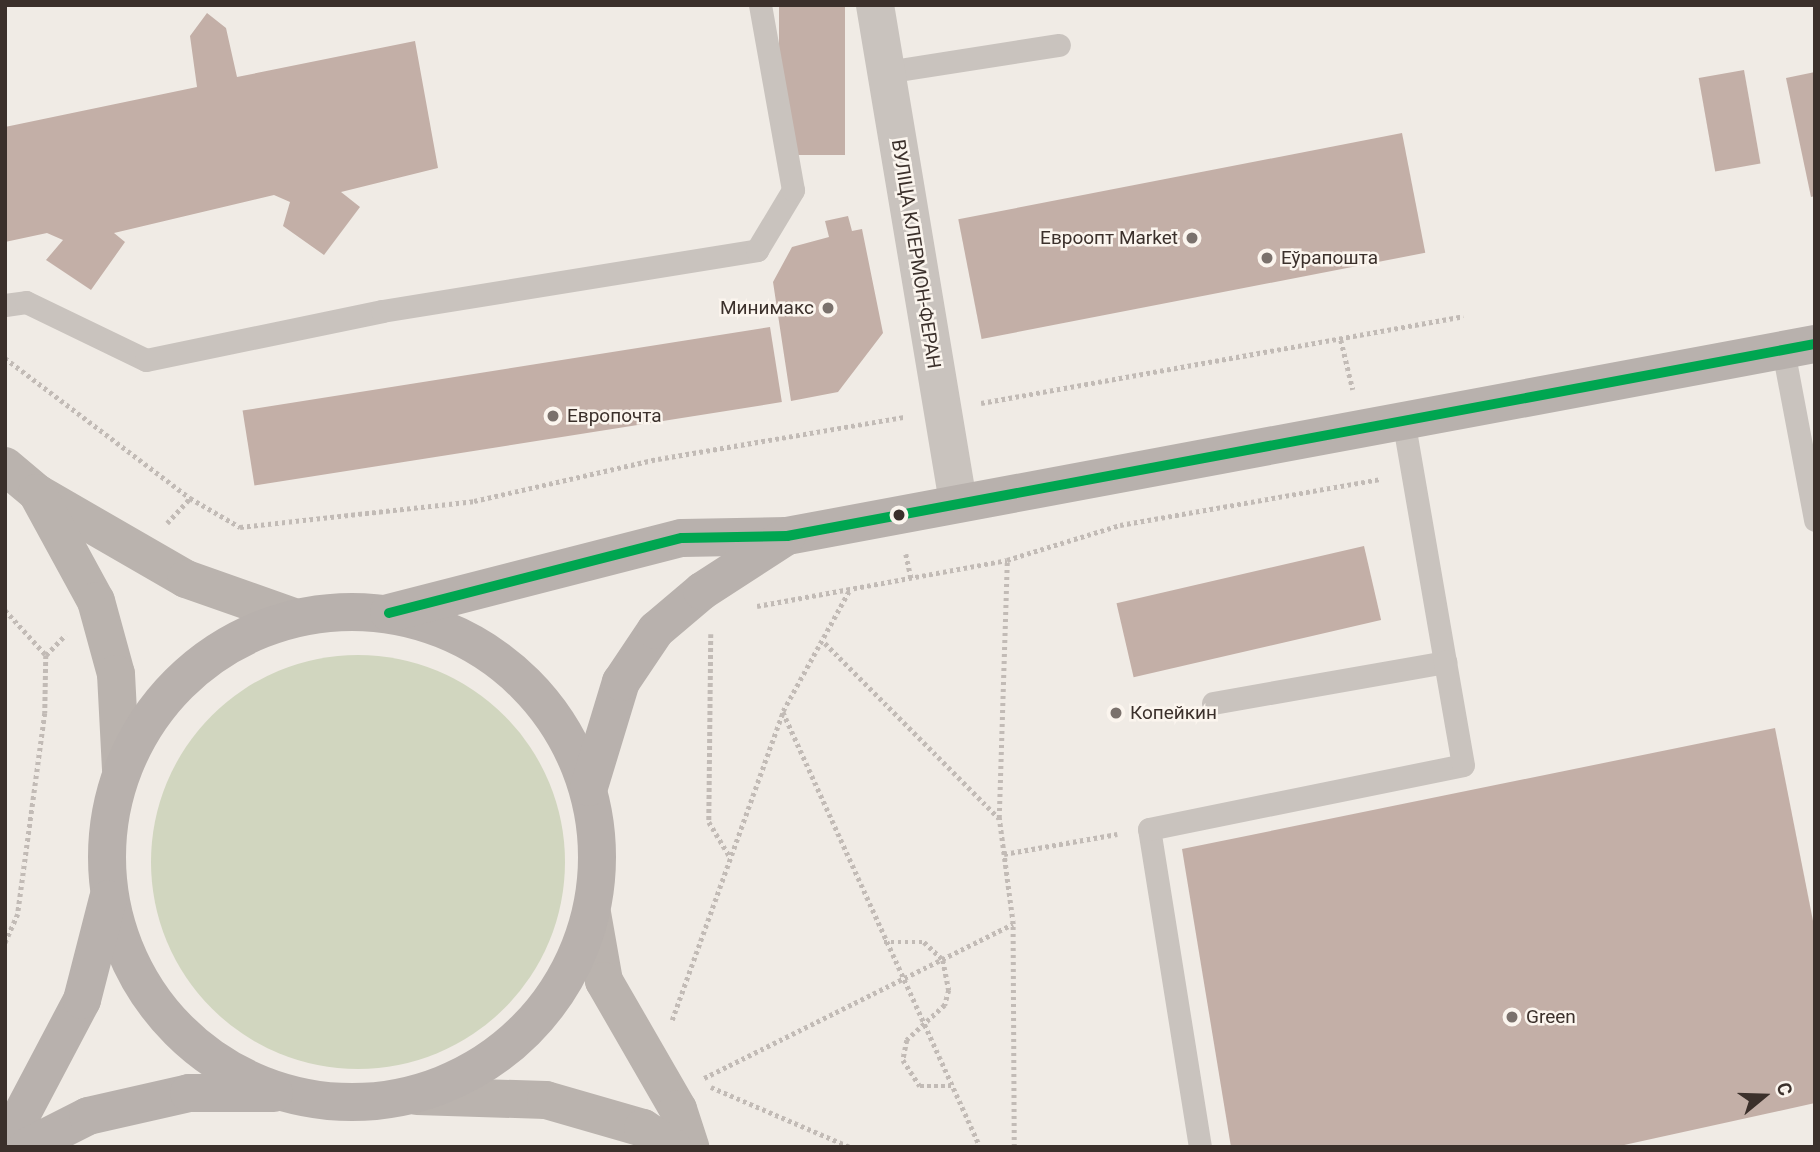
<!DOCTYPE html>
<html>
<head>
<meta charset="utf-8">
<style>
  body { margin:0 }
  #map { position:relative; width:1820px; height:1152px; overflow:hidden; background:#f0ebe5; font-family:Roboto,sans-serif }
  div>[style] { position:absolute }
  .green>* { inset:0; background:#d1d6bf }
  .round { border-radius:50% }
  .building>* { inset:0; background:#c3afa7; transform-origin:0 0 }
  .path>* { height:4.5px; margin-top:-2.25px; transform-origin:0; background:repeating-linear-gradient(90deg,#c2bbb6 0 3.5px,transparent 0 7px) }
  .lane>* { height:23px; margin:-11.5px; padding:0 11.5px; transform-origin:11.5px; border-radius:11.5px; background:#c9c3be }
  .street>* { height:38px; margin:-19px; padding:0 19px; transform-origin:19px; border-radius:19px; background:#c9c3be }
  .secondary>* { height:38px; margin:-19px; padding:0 19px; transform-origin:19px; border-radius:19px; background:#bab3ae }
  .primary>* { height:38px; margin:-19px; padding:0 19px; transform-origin:19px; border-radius:19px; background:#b8b1ad }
  .primary>.ring { margin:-19px; padding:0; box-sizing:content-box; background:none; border:38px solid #b8b1ad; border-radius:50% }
  .bus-1>* { height:10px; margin:-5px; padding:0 5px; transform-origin:5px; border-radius:5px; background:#00a651 }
  .dots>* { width:19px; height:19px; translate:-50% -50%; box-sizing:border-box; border:4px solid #fbf5ee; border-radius:50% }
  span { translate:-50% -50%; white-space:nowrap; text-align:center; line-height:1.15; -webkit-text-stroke:5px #fbf5ee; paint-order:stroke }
  .poi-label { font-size:19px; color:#3b302b }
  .right { translate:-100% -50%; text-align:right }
  .left { translate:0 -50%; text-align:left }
  .street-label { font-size:19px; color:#3b302b }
  .frame { position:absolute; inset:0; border:7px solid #3b302b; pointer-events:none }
  .north { position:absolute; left:1729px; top:1061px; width:70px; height:70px; -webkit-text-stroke:5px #fbf5ee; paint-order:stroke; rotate:71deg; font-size:19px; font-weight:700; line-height:28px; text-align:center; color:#3b302b }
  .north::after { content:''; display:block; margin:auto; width:24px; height:32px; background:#3b302b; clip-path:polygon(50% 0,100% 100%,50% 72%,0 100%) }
</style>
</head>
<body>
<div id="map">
  <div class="green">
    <div class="round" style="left:151px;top:655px;width:414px;height:414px"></div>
  </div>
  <div class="building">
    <div style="left:779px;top:5px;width:66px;height:150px"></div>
    <div style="clip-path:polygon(207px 13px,226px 28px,237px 77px,415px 41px,438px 168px,341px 192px,360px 207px,324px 255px,283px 226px,290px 202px,274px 195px,114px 233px,125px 242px,91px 290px,46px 260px,63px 240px,47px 233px,5px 242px,5px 127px,197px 87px,190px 36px)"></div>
    <div style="left:1744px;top:70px;width:95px;height:46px;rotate:80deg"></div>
    <div style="clip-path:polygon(1815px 72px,1815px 196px,1811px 197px,1786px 78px)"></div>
    <div style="left:1402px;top:133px;width:122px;height:452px;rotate:79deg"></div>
    <div style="clip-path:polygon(848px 216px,852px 231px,862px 229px,883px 333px,838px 392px,791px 401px,773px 282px,792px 247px,829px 237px,825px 221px)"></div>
    <div style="left:770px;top:327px;width:76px;height:534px;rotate:81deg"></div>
    <div style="left:1364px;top:546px;width:76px;height:254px;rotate:77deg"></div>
    <div style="clip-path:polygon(1775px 728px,1815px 931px,1815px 1103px,1615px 1147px,1231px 1147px,1182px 849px)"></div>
  </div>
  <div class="path">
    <div style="left:1341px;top:340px;width:51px;rotate:76.5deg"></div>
    <div style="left:5px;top:358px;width:232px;rotate:37.1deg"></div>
    <div style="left:190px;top:498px;width:58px;rotate:30.1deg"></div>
    <div style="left:240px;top:527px;width:235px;rotate:-6.3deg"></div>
    <div style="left:474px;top:501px;width:189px;rotate:-12.9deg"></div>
    <div style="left:658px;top:459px;width:250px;rotate:-9.7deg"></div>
    <div style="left:981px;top:403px;width:490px;rotate:-10.2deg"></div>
    <div style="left:167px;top:523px;width:34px;rotate:-47deg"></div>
    <div style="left:906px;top:554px;width:25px;rotate:78deg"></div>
    <div style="left:757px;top:606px;width:254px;rotate:-10.4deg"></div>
    <div style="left:5px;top:610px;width:61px;rotate:47.7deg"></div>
    <div style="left:46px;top:655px;width:58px;rotate:91deg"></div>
    <div style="left:45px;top:713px;width:203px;rotate:97.7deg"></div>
    <div style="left:18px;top:914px;width:32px;rotate:114deg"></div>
    <div style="left:711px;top:634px;width:188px;rotate:90.6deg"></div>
    <div style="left:709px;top:822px;width:41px;rotate:59deg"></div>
    <div style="left:825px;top:643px;width:247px;rotate:45.2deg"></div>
    <div style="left:46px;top:655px;width:28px;rotate:-46deg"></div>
    <div style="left:783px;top:712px;width:478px;rotate:65.6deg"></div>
    <div style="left:1004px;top:854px;width:115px;rotate:-10deg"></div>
    <div style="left:884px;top:942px;width:40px"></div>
    <div style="left:924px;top:942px;width:26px;rotate:43deg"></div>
    <div style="left:943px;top:960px;width:31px;rotate:79deg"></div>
    <div style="left:949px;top:990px;width:16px;rotate:105deg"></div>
    <div style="left:945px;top:1005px;width:52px;rotate:137.4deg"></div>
    <div style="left:907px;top:1040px;width:20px;rotate:101deg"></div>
    <div style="left:903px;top:1060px;width:31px;rotate:57deg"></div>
    <div style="left:920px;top:1086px;width:31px"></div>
    <div style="left:672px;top:1020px;width:328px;rotate:-70.2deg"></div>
    <div style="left:783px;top:711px;width:139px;rotate:-61.2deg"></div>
    <div style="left:704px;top:1078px;width:345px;rotate:-26.5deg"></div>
    <div style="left:711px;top:1087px;width:151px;rotate:23.3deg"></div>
    <div style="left:1014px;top:1147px;width:223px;rotate:-90.3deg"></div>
    <div style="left:1013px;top:924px;width:107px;rotate:-97.5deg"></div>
    <div style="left:999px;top:818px;width:258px;rotate:-88.2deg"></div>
    <div style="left:1007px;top:560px;width:118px;rotate:-17.2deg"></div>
    <div style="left:1120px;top:525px;width:264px;rotate:-10deg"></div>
  </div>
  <div class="lane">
    <div style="left:886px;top:72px;width:175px;rotate:-8.9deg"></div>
    <div style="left:5px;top:305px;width:21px;rotate:-8deg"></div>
    <div style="left:26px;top:302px;width:133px;rotate:25.8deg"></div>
    <div style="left:146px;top:360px;width:241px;rotate:-11.7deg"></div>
    <div style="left:382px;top:311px;width:380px;rotate:-9.2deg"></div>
    <div style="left:757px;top:250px;width:70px;rotate:-59deg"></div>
    <div style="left:793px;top:190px;width:188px;rotate:-100.1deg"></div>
    <div style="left:1783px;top:350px;width:173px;rotate:79.3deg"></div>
    <div style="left:1213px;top:703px;width:236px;rotate:-10deg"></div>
    <div style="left:1445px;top:662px;width:247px;rotate:-99.8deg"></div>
    <div style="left:1200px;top:1147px;width:322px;rotate:-99.1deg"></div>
    <div style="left:1149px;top:829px;width:320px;rotate:-11.5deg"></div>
    <div style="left:1463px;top:765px;width:105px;rotate:-99.9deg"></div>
  </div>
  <div class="street">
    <div style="left:875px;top:5px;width:504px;rotate:80.52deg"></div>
  </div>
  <div class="secondary">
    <div style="left:5px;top:466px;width:42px;rotate:40.2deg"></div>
    <div style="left:37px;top:493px;width:172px;rotate:30deg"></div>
    <div style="left:186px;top:579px;width:114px;rotate:19.4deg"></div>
    <div style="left:37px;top:493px;width:123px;rotate:61.4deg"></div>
    <div style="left:96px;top:601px;width:76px;rotate:74.7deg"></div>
    <div style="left:116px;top:674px;width:96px;rotate:87deg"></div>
    <div style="left:592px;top:913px;width:69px;rotate:80deg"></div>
    <div style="left:604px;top:981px;width:148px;rotate:60deg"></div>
    <div style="left:678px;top:1109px;width:40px;rotate:72deg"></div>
    <div style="left:417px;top:1096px;width:129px;rotate:1.8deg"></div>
    <div style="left:546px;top:1100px;width:101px;rotate:16.1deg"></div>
    <div style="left:643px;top:1128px;width:35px;rotate:33deg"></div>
  </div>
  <div class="primary">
    <div class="ring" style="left:107px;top:612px;width:452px;height:452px"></div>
    <div style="left:389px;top:613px;width:302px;rotate:-14.4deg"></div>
    <div style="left:682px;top:538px;width:105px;rotate:-1.1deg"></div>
    <div style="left:787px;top:536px;width:1046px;rotate:-10.58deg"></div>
    <div style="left:589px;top:787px;width:110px;rotate:-73.1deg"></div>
    <div style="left:621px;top:682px;width:63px;rotate:-56.1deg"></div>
    <div style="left:656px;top:630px;width:60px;rotate:-40.3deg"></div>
    <div style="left:702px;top:591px;width:101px;rotate:-32.9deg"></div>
    <div style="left:5px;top:1146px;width:165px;rotate:-62.2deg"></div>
    <div style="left:82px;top:1000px;width:104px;rotate:-75.6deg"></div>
    <div style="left:27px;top:1147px;width:68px;rotate:-26.9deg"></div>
    <div style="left:88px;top:1116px;width:104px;rotate:-12.8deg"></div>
    <div style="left:189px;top:1093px;width:85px"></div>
  </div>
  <div class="bus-1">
    <div style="left:389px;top:613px;width:302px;rotate:-14.4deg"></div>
    <div style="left:682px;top:538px;width:105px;rotate:-1.1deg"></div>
    <div style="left:787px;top:536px;width:1046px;rotate:-10.58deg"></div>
  </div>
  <div class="dots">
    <div style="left:1192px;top:238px;background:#7a716c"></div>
    <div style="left:1267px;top:258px;background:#7a716c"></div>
    <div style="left:828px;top:308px;background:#7a716c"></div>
    <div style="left:553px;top:416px;background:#7a716c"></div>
    <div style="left:899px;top:515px;background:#3b302b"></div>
    <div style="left:1116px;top:713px;background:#7a716c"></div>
    <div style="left:1512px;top:1017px;background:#7a716c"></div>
  </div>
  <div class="poi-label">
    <span class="right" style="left:1178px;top:238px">Евроопт Market</span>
    <span class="left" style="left:1281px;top:258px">Еўрапошта</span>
    <span class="right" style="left:814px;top:308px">Минимакс</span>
    <span class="left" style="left:567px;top:416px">Европочта</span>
    <span class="left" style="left:1130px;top:713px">Копейкин</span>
    <span class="left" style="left:1526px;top:1017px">Green</span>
  </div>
  <div class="street-label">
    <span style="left:916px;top:254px;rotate:81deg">ВУЛІЦА КЛЕРМОН-ФЕРАН</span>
  </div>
  <div class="frame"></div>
  <div class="north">С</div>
</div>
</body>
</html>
